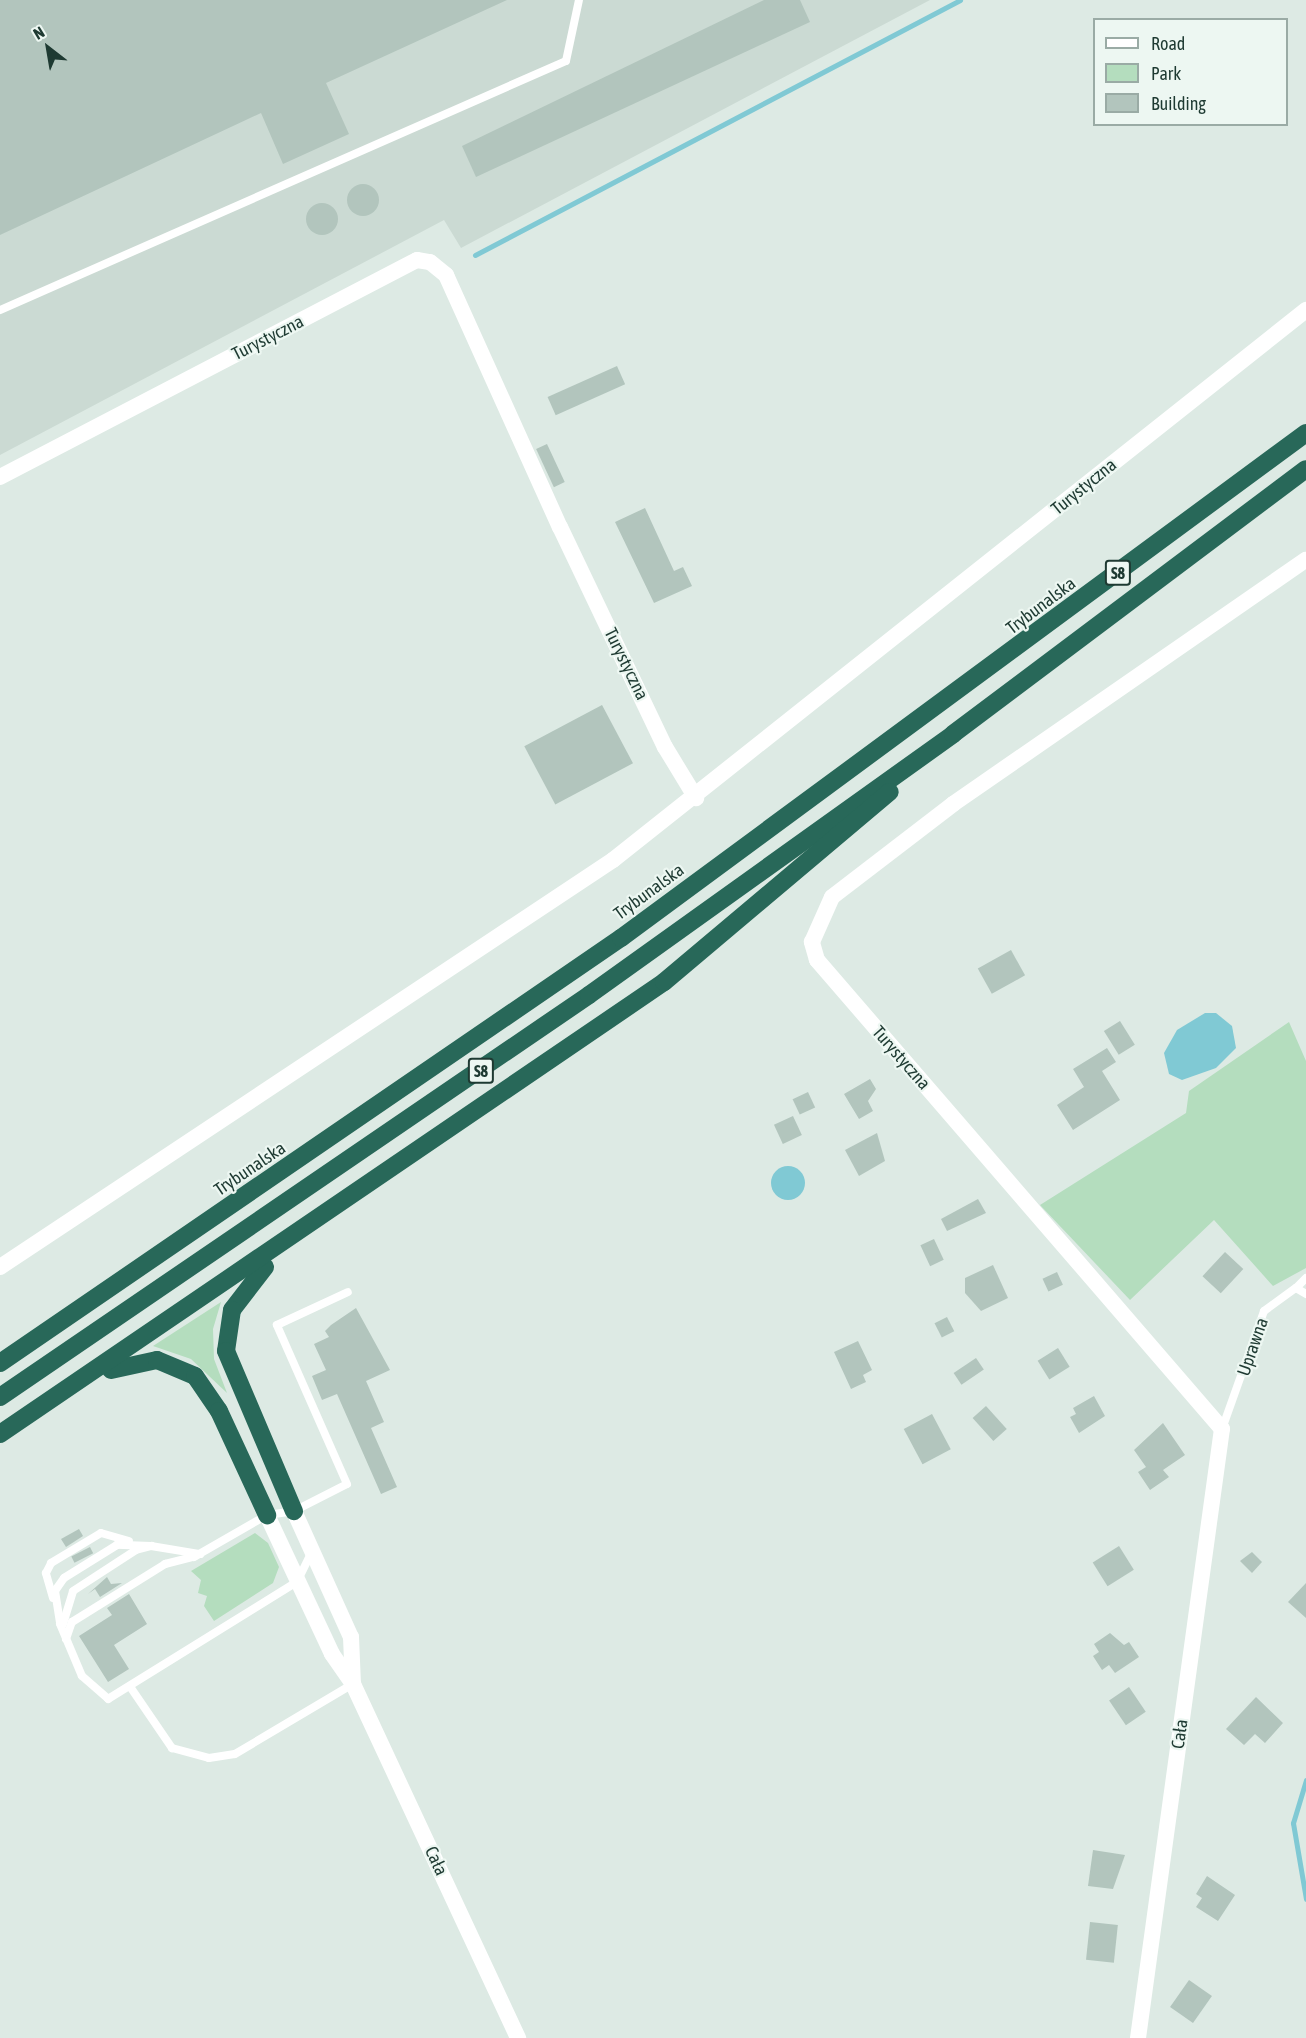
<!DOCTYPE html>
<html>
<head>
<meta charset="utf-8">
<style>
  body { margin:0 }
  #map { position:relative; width:1306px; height:2038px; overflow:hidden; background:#ddeae4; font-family:"Asap Condensed",sans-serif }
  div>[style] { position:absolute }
  .built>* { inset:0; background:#cbdad3 }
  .green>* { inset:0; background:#b4ddbe }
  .water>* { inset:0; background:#80c9d4 }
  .round { border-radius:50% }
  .stream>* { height:5px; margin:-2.5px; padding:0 2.5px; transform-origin:2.5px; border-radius:2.5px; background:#80c9d4 }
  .building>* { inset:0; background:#b2c5bd; transform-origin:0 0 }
  .lane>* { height:8px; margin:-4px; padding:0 4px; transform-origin:4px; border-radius:4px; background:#fff }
  .street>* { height:16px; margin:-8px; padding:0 8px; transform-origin:8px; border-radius:8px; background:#fff }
  .highway>* { height:18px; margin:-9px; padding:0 9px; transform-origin:9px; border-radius:9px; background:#286859 }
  span { translate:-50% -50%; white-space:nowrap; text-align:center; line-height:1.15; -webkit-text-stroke:4.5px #edf7f2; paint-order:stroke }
  .shield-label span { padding:2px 4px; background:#edf7f2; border:2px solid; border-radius:4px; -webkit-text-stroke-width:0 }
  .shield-label { font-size:16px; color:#1e3a32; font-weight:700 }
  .street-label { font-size:18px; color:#1e3a32 }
  .legend { position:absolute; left:1093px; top:18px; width:195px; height:108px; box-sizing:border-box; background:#edf7f2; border:2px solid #9aaba5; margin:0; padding:8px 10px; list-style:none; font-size:18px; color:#1e3a32 }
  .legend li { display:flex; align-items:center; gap:12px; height:30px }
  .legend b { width:30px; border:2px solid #9aaba5 }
  .north { position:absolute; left:18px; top:18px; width:60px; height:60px; -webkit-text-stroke:4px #edf7f2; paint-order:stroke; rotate:329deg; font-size:16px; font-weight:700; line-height:24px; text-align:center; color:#1e3a32 }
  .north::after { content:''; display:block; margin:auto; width:21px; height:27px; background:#1e3a32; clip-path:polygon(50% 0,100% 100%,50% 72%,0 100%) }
</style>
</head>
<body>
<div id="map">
  <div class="built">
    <div style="clip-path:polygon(0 0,930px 0,461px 248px,444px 220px,0 455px)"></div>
  </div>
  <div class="green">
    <div style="clip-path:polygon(1289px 1022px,1306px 1061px,1306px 1268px,1273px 1286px,1214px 1220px,1130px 1300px,1040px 1205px,1186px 1113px,1189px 1091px)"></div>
    <div style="clip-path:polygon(221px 1302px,213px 1329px,214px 1359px,227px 1393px,191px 1359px,153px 1346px)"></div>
    <div style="clip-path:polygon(255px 1533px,268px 1543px,279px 1567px,273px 1583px,214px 1621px,204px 1606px,207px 1596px,198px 1593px,201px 1580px,191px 1571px)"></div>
  </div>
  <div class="water">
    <div style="clip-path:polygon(1205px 1013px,1216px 1013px,1232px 1026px,1236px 1048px,1216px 1068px,1182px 1080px,1169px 1074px,1164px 1053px,1177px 1030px)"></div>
    <div class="round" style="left:771px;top:1166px;width:34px;height:34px"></div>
  </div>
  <div class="stream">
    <div style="left:475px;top:255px;width:548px;rotate:-27.73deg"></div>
    <div style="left:1306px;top:1780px;width:45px;rotate:106.8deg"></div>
    <div style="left:1293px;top:1823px;width:77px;rotate:80.3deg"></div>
  </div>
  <div class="building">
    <div style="clip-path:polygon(0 0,507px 0,326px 83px,349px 134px,283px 164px,261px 113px,0 235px)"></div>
    <div style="clip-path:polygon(764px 0,800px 0,810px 22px,476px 177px,462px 146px)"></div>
    <div class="round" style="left:347px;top:184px;width:32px;height:32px"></div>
    <div class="round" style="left:306px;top:203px;width:32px;height:32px"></div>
    <div style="left:617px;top:366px;width:20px;height:76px;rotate:66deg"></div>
    <div style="left:547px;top:444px;width:42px;height:12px;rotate:65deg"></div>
    <div style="clip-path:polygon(645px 508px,674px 571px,683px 567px,692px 586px,654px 603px,615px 522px)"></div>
    <div style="left:602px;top:705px;width:66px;height:88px;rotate:62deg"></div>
    <div style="left:1011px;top:950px;width:29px;height:38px;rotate:61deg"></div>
    <div style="left:1120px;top:1021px;width:28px;height:19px;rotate:58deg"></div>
    <div style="clip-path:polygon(1107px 1048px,1116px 1062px,1102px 1071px,1120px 1100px,1073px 1130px,1057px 1105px,1084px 1087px,1073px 1069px)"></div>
    <div style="clip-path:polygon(870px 1079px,876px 1089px,868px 1101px,873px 1111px,859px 1119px,844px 1094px)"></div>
    <div style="left:808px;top:1092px;width:17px;height:17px;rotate:65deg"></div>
    <div style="left:793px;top:1116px;width:21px;height:21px;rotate:65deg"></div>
    <div style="clip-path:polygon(877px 1133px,885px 1161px,859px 1176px,845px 1150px)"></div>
    <div style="clip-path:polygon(978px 1199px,986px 1213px,947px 1231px,941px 1219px)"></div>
    <div style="left:934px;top:1239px;width:23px;height:15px;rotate:65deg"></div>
    <div style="left:1225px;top:1252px;width:25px;height:33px;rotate:43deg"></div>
    <div style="clip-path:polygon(993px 1265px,1008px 1298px,981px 1311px,965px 1293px,965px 1278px)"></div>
    <div style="left:1057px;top:1272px;width:14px;height:16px;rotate:65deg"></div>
    <div style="clip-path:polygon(356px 1308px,390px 1370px,366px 1381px,384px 1422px,371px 1428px,397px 1487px,381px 1494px,337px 1394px,322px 1400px,312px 1376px,326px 1370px,314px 1344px,329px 1337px,325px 1331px,331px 1325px)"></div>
    <div style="left:947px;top:1317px;width:16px;height:14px;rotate:63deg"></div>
    <div style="clip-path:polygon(858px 1341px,872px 1370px,863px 1375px,866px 1382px,851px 1389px,834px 1352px)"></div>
    <div style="left:1058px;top:1348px;width:22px;height:24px;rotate:58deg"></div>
    <div style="left:976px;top:1358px;width:14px;height:27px;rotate:56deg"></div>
    <div style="clip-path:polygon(1094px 1396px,1105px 1416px,1079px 1433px,1070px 1417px,1076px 1414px,1073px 1408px)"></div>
    <div style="left:986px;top:1406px;width:31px;height:18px;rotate:48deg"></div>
    <div style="left:932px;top:1414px;width:40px;height:32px;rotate:62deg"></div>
    <div style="clip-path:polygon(1163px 1423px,1185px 1455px,1163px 1470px,1169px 1477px,1150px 1490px,1138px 1472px,1146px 1467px,1134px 1450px)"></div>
    <div style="clip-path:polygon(79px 1529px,83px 1536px,66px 1547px,61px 1539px)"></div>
    <div style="left:1119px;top:1546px;width:28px;height:31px;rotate:58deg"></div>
    <div style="left:90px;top:1547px;width:7px;height:21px;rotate:63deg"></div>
    <div style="clip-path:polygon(1252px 1552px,1262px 1562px,1252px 1573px,1240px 1561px)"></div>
    <div style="clip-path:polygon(107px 1577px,111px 1584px,122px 1583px,100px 1597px,95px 1589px,88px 1594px)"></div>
    <div style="clip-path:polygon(1306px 1583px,1306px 1618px,1288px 1602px)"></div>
    <div style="clip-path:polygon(129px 1594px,147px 1624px,114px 1645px,129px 1669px,108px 1682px,79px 1636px,112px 1615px,107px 1608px)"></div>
    <div style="clip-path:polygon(1110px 1633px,1124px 1645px,1129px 1642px,1139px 1657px,1115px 1673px,1109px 1665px,1102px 1670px,1093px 1656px,1099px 1652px,1094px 1644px)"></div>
    <div style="left:1129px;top:1687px;width:30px;height:24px;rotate:56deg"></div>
    <div style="clip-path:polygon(1256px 1697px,1283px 1723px,1265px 1743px,1255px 1734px,1244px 1745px,1226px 1729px)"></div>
    <div style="clip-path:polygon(1093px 1850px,1125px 1855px,1113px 1889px,1088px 1886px)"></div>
    <div style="clip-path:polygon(1207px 1876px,1235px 1895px,1218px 1921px,1196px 1907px,1202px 1898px,1196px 1894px)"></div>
    <div style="left:1090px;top:1922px;width:28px;height:38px;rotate:6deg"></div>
    <div style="left:1189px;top:1980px;width:28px;height:33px;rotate:35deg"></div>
  </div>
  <div class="lane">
    <div style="left:0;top:310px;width:618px;rotate:-23.75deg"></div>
    <div style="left:566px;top:61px;width:62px;rotate:-78deg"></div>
    <div style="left:1296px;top:1288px;width:14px;rotate:-45deg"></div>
    <div style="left:1222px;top:1429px;width:125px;rotate:-70.4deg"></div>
    <div style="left:1264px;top:1311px;width:39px;rotate:-36deg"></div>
    <div style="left:1296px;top:1288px;width:12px;rotate:31deg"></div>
    <div style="left:151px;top:1546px;width:34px;rotate:-178deg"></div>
    <div style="left:117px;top:1545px;width:62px;rotate:148.1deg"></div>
    <div style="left:64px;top:1578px;width:16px;rotate:125deg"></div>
    <div style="left:55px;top:1591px;width:33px;rotate:81deg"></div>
    <div style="left:60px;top:1624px;width:56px;rotate:67.1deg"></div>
    <div style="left:82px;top:1676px;width:35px;rotate:41deg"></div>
    <div style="left:108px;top:1699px;width:222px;rotate:-31.8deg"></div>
    <div style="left:297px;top:1582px;width:34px;rotate:-64deg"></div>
    <div style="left:53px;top:1598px;width:26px;rotate:-106deg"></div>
    <div style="left:46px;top:1573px;width:11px;rotate:-63deg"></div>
    <div style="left:51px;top:1563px;width:58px;rotate:-31deg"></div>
    <div style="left:101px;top:1533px;width:29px;rotate:16deg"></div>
    <div style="left:63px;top:1624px;width:34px;rotate:-73deg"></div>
    <div style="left:73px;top:1591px;width:75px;rotate:-33.1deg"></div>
    <div style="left:136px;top:1550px;width:16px;rotate:-15deg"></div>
    <div style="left:151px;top:1546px;width:50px;rotate:9.3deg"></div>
    <div style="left:66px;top:1639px;width:18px;rotate:-71deg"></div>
    <div style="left:72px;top:1622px;width:110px;rotate:-31.9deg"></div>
    <div style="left:165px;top:1564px;width:30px;rotate:-14deg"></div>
    <div style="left:194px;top:1557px;width:84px;rotate:-29.9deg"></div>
    <div style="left:267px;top:1515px;width:27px;rotate:-8deg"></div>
    <div style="left:294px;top:1511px;width:59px;rotate:-27deg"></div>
    <div style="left:347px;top:1484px;width:174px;rotate:-113.8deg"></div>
    <div style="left:277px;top:1325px;width:78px;rotate:-24.9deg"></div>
    <div style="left:131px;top:1688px;width:73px;rotate:55.7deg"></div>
    <div style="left:172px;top:1748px;width:38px;rotate:15deg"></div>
    <div style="left:209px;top:1758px;width:26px;rotate:-9deg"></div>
    <div style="left:235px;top:1754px;width:137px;rotate:-30.7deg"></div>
  </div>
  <div class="street">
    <div style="left:0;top:477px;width:470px;rotate:-27.5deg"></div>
    <div style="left:417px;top:260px;width:13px;rotate:9deg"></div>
    <div style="left:430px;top:262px;width:21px;rotate:39deg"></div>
    <div style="left:446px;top:275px;width:277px;rotate:65.7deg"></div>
    <div style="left:560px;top:527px;width:244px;rotate:64.5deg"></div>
    <div style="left:665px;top:747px;width:60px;rotate:58.7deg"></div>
    <div style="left:0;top:1267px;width:736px;rotate:-33.58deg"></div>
    <div style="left:613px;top:860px;width:885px;rotate:-38.44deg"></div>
    <div style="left:294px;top:1511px;width:138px;rotate:65.7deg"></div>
    <div style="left:351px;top:1637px;width:47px;rotate:87.6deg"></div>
    <div style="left:267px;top:1515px;width:153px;rotate:64.9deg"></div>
    <div style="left:332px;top:1654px;width:37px;rotate:55deg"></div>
    <div style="left:353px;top:1684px;width:391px;rotate:65deg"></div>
    <div style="left:1138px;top:2038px;width:615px;rotate:-82.15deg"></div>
    <div style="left:1222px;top:1429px;width:620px;rotate:-130.81deg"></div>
    <div style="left:817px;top:960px;width:19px;rotate:-106deg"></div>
    <div style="left:812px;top:942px;width:49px;rotate:-66deg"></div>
    <div style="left:832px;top:897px;width:153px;rotate:-37.5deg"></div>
    <div style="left:953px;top:804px;width:429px;rotate:-34.7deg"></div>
  </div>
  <div class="highway">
    <div style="left:265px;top:1267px;width:54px;rotate:127.5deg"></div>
    <div style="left:232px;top:1310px;width:41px;rotate:98.3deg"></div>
    <div style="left:226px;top:1351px;width:174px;rotate:67deg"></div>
    <div style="left:0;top:1363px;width:753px;rotate:-34.39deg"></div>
    <div style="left:621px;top:938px;width:851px;rotate:-36.4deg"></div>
    <div style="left:111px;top:1370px;width:47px;rotate:-12.3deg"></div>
    <div style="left:157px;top:1360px;width:41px;rotate:22.8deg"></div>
    <div style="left:195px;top:1376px;width:42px;rotate:55.6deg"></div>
    <div style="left:219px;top:1411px;width:115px;rotate:65.2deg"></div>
    <div style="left:0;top:1397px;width:713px;rotate:-34.31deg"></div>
    <div style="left:589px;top:995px;width:448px;rotate:-35.6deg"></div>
    <div style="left:953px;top:734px;width:441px;rotate:-36.9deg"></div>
    <div style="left:0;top:1434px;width:803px;rotate:-34.24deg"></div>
    <div style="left:664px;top:982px;width:295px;rotate:-40.1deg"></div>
  </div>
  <div class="shield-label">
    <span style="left:1118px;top:573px">S8</span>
    <span style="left:481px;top:1071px">S8</span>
  </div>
  <div class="street-label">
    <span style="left:268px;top:338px;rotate:-27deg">Turystyczna</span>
    <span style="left:1084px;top:487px;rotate:-39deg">Turystyczna</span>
    <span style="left:1041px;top:606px;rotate:-37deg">Trybunalska</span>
    <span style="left:626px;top:664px;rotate:64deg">Turystyczna</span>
    <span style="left:649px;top:892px;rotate:-36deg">Trybunalska</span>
    <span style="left:901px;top:1058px;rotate:49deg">Turystyczna</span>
    <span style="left:250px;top:1169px;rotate:-34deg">Trybunalska</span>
    <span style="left:1253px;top:1347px;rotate:-71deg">Uprawna</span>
    <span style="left:1180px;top:1734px;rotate:-82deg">Cała</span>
    <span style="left:436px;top:1861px;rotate:65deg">Cała</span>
  </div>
  <ul class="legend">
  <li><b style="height:8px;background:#fff"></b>Road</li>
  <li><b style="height:16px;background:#b4ddbe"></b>Park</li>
  <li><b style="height:16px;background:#b2c5bd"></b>Building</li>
  </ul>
  <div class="north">N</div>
</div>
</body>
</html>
